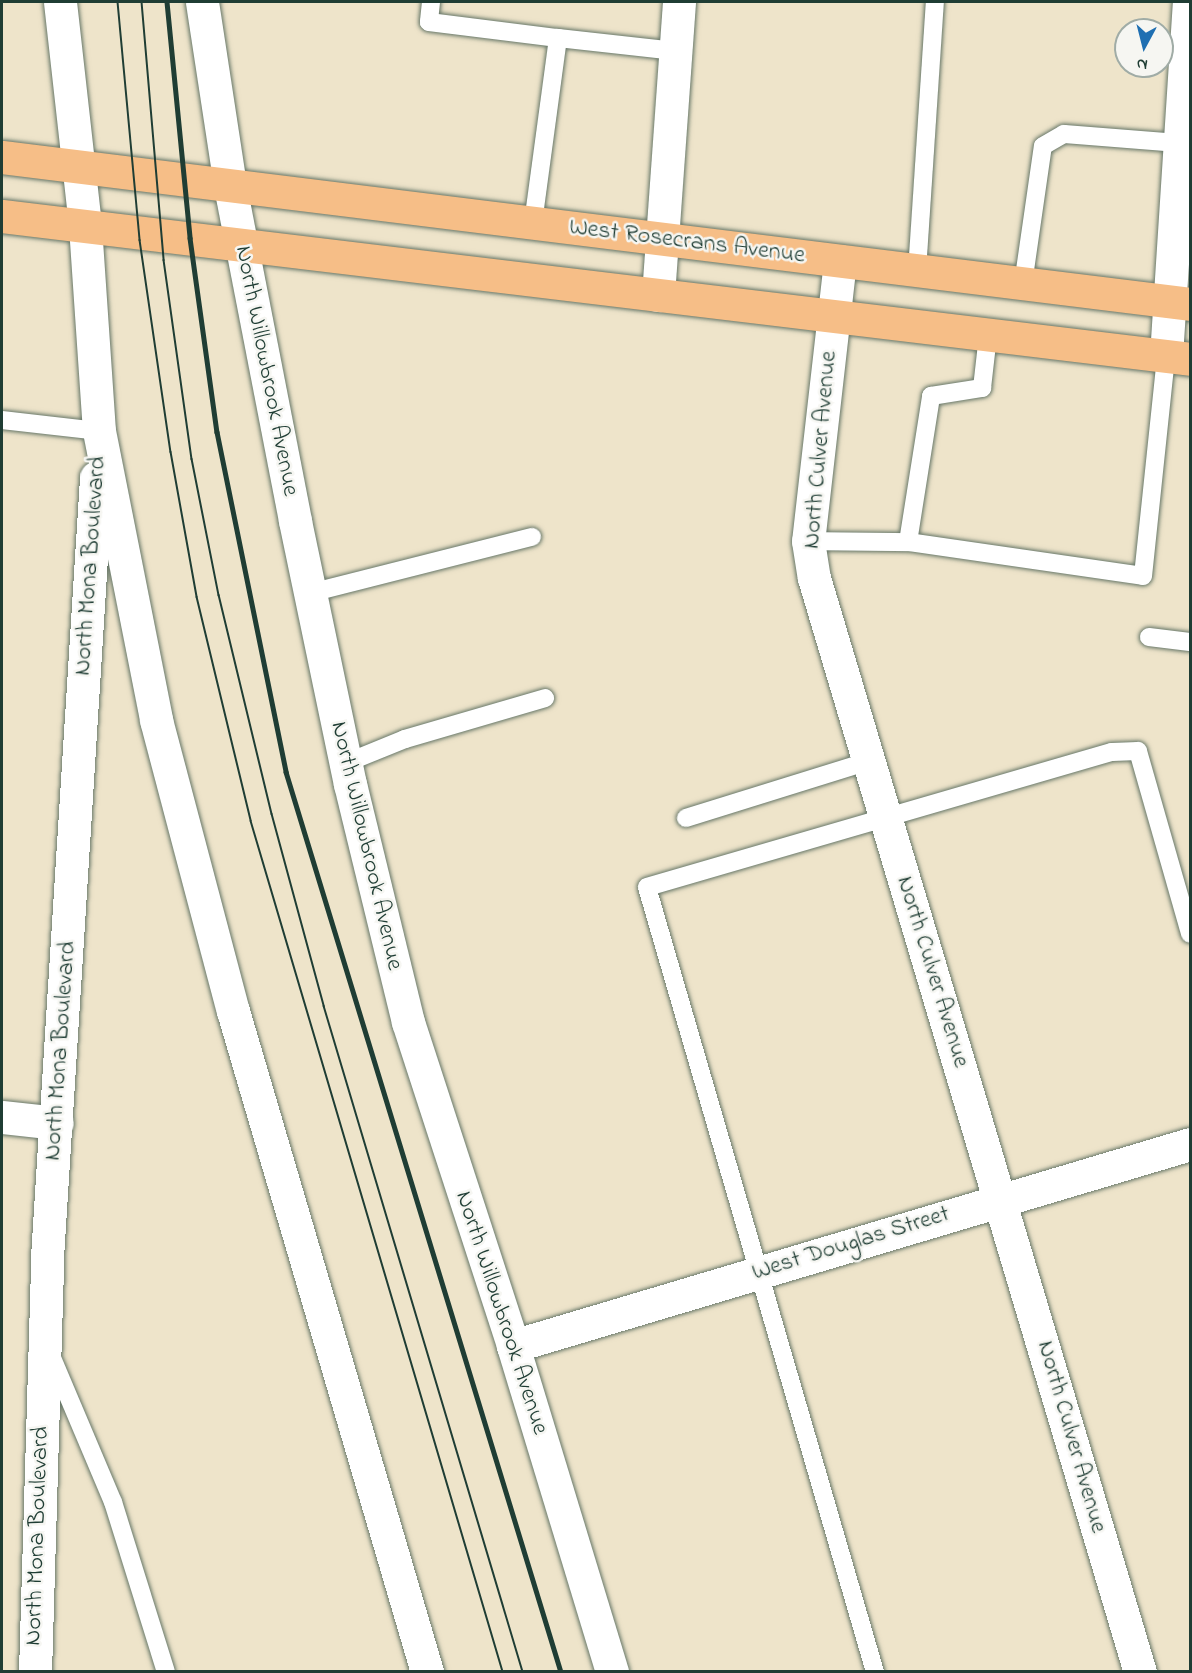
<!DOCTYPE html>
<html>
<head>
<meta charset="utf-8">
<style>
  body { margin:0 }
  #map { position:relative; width:1192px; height:1673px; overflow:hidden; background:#eee4ca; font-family:"Indie Flower",sans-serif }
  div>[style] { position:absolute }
  .roads { filter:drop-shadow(0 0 2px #677768) drop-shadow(0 0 2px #677768) }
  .service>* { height:18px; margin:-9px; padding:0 9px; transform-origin:9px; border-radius:9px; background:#fff }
  .minor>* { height:33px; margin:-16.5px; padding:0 16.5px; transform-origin:16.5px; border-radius:16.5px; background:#fff }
  .primary>* { height:33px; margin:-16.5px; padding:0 16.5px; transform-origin:16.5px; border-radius:16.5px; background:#f6be87 }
  .tram>* { height:1.5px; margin:-0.75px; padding:0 0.75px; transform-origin:0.75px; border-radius:0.75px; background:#1f3d34 }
  .rail>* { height:4.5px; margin:-2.25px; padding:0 2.25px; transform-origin:2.25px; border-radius:2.25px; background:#1f3d34 }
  span { translate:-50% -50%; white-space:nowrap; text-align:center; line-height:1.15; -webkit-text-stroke:5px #f6f6f2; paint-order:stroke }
  .street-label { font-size:24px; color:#1f3d34 }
  .frame { position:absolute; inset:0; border:3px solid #1f3d34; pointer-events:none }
  .north { position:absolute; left:1114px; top:18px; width:60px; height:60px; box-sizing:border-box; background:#f6f6f2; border:2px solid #a0aca6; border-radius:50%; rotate:187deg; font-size:16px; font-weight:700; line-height:24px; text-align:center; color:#1f3d34 }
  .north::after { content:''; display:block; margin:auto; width:21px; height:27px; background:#1f6fb2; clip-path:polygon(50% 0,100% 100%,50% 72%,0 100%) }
</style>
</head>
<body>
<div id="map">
  <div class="roads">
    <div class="service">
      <div style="left:431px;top:2px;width:20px;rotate:96deg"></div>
      <div style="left:429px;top:22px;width:130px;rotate:7.1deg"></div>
      <div style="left:558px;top:38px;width:187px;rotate:97.7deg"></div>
      <div style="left:558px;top:38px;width:118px;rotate:6.3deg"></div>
      <div style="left:917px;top:271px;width:270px;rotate:-86.2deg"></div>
      <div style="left:1023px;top:284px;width:139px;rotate:-81.8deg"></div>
      <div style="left:1043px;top:146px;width:24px;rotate:-30deg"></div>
      <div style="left:1064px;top:134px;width:115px;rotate:4.5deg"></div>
      <div style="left:2px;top:420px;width:98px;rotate:6.5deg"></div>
      <div style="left:808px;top:541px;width:100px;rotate:0.6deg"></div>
      <div style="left:908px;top:542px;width:148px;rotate:-81deg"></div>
      <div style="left:931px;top:396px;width:52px;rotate:-8.9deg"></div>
      <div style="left:982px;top:388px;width:53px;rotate:-83.5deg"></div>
      <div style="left:908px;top:542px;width:237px;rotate:8.2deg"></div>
      <div style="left:1143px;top:576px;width:221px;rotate:-84deg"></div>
      <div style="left:310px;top:593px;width:229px;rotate:-14.2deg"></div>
      <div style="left:1149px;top:637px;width:41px;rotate:7deg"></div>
      <div style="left:346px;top:763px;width:64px;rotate:-22.1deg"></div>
      <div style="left:405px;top:739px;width:146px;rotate:-16.3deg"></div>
      <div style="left:686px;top:818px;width:192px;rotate:-17.3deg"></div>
      <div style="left:50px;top:1353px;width:162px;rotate:67.1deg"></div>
      <div style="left:113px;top:1502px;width:178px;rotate:72.7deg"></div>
      <div style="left:875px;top:1672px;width:817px;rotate:-106.2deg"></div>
      <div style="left:647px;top:887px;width:484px;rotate:-16.2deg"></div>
      <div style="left:1112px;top:752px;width:26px;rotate:-2deg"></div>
      <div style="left:1138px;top:751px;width:190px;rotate:74.1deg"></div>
    </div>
    <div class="minor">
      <div style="left:60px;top:2px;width:225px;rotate:83.6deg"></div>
      <div style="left:85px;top:226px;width:205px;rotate:86.1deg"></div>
      <div style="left:99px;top:431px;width:295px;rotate:78.8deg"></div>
      <div style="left:156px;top:720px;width:301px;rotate:75.2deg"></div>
      <div style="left:233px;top:1011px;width:689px;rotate:73.64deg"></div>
      <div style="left:202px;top:2px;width:186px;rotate:81.3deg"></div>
      <div style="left:230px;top:186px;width:341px;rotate:79deg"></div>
      <div style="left:295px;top:521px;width:269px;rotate:78.2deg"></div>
      <div style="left:350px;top:784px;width:245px;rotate:76.3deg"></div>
      <div style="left:408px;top:1022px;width:341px;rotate:72deg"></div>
      <div style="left:513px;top:1346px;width:341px;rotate:73.1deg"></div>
      <div style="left:840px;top:261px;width:282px;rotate:96.5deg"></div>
      <div style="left:808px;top:541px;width:37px;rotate:81deg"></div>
      <div style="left:814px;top:578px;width:1142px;rotate:73.41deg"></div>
      <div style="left:658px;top:295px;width:294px;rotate:-85.9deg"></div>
      <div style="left:1166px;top:356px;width:355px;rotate:-86.3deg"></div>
      <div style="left:2px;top:1117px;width:55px;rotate:6.2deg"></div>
      <div style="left:513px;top:1346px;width:706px;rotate:-16.61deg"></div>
      <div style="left:35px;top:1672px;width:415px;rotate:-88.3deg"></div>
      <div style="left:47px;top:1257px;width:781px;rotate:-86.4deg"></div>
    </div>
    <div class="primary">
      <div style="left:2px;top:157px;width:1197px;rotate:7.05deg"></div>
      <div style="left:2px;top:216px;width:1197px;rotate:6.86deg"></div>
    </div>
  </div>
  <div class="tram">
    <div style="left:118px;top:2px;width:239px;rotate:84.7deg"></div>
    <div style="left:140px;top:240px;width:214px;rotate:81.7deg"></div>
    <div style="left:171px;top:452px;width:147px;rotate:79.8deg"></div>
    <div style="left:197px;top:597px;width:230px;rotate:76.4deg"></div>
    <div style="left:251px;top:821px;width:888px;rotate:73.5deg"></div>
    <div style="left:142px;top:2px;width:259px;rotate:85.1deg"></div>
    <div style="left:164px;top:260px;width:201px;rotate:82deg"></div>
    <div style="left:192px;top:459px;width:139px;rotate:78.8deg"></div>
    <div style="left:219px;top:595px;width:225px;rotate:76.4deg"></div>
    <div style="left:272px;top:814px;width:199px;rotate:74.8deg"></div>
    <div style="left:324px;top:1006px;width:695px;rotate:73.36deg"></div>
  </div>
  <div class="rail">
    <div style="left:167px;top:2px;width:237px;rotate:84.4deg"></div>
    <div style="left:190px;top:238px;width:196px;rotate:82.1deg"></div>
    <div style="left:217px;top:432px;width:347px;rotate:78.5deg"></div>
    <div style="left:286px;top:772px;width:941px;rotate:73.01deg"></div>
  </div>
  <div class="street-label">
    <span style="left:687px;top:242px;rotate:7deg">West Rosecrans Avenue</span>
    <span style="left:266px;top:371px;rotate:79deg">North Willowbrook Avenue</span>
    <span style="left:821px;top:450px;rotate:-85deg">North Culver Avenue</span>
    <span style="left:91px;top:566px;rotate:-86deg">North Mona Boulevard</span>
    <span style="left:366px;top:846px;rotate:77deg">North Willowbrook Avenue</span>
    <span style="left:932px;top:972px;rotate:73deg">North Culver Avenue</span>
    <span style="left:61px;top:1051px;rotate:-86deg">North Mona Boulevard</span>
    <span style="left:851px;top:1244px;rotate:-17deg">West Douglas Street</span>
    <span style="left:501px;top:1313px;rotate:72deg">North Willowbrook Avenue</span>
    <span style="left:1071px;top:1437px;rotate:74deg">North Culver Avenue</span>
    <span style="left:38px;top:1536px;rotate:-88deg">North Mona Boulevard</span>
  </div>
  <div class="frame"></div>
  <div class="north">N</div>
</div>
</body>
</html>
